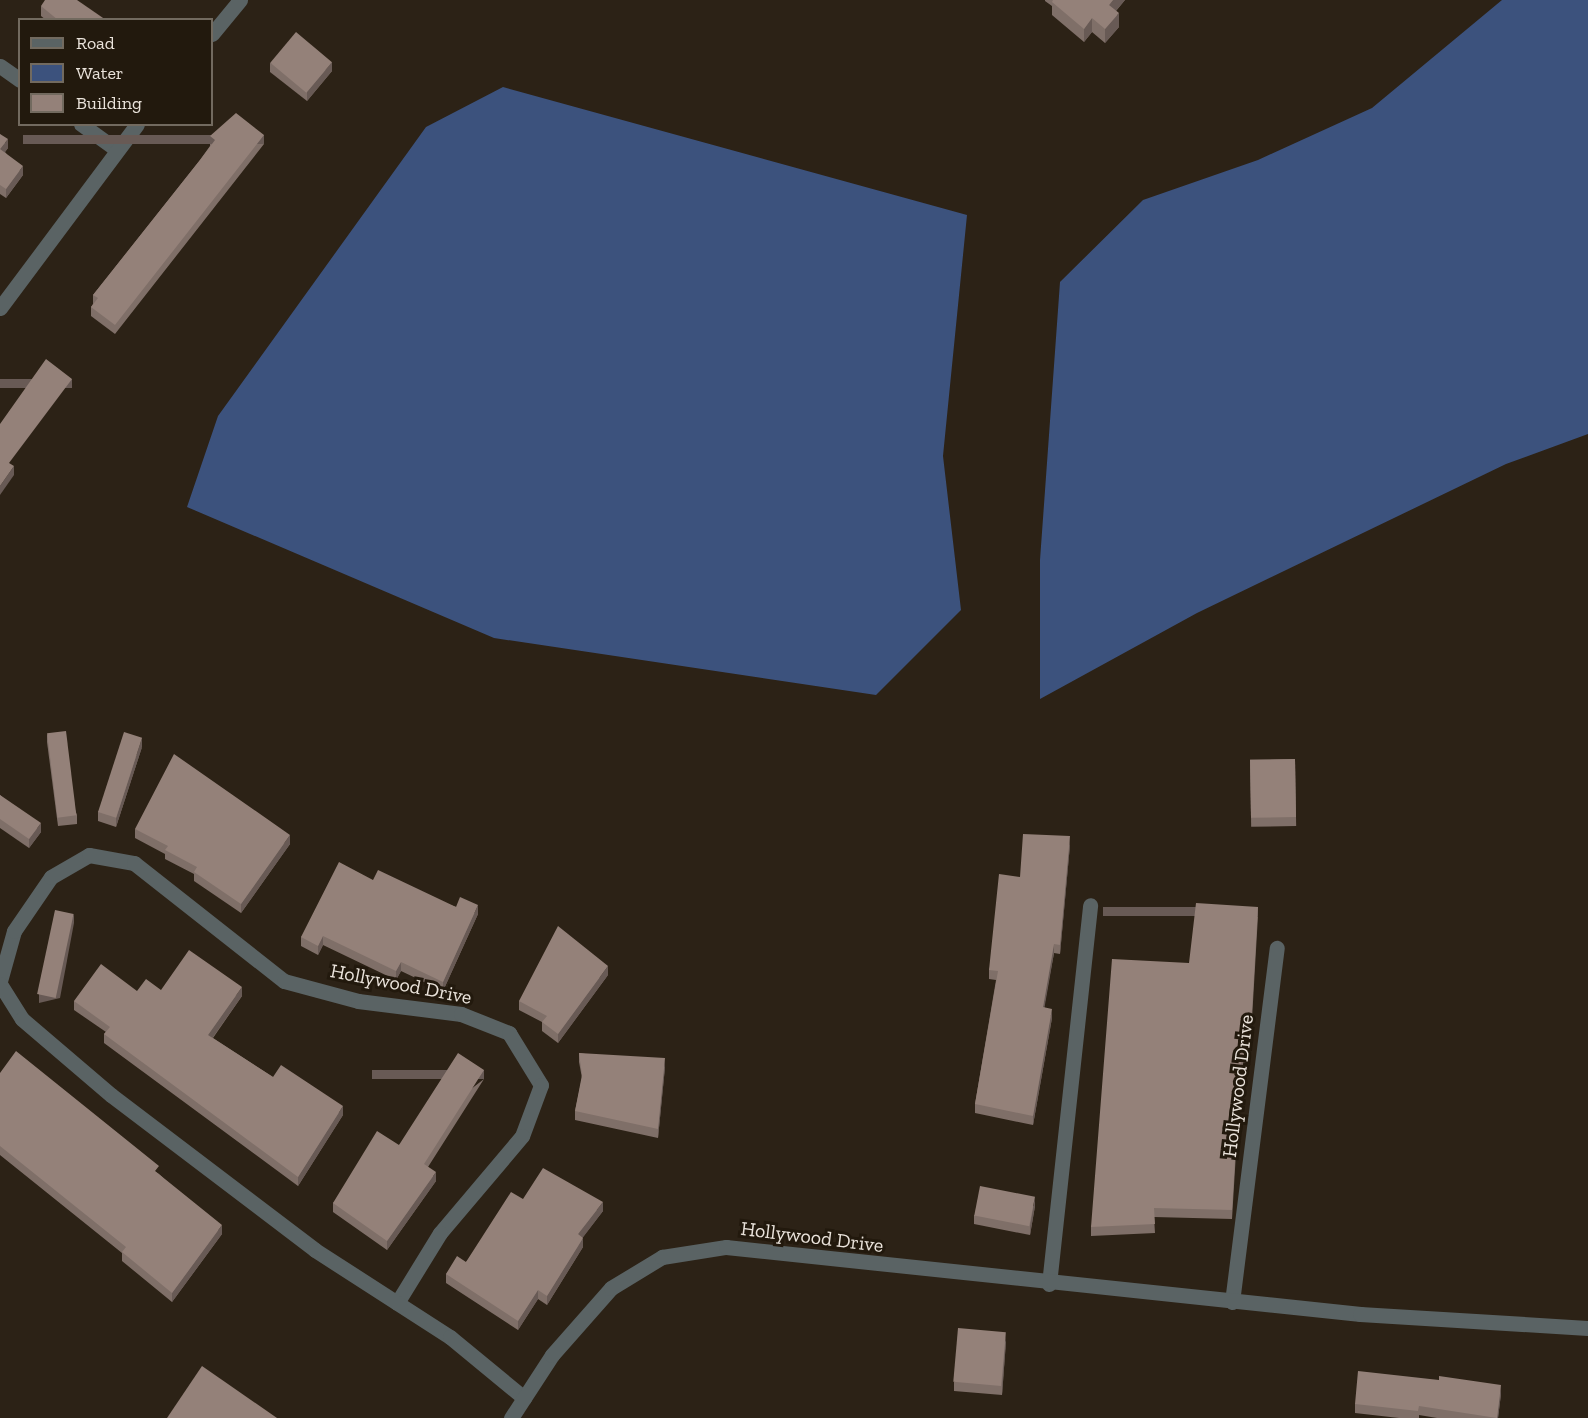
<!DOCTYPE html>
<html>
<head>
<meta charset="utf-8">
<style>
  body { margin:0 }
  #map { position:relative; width:1588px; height:1418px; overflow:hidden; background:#2c2216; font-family:"Zilla Slab",serif }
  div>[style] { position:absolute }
  .water>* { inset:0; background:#3c527d }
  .street>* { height:15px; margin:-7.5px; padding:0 7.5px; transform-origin:7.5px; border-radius:7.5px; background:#5a6364 }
  .wall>* { inset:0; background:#7f6f68; transform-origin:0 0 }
  .shaded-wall>* { inset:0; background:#685a55; transform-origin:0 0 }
  .building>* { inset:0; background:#948179; transform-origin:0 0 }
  span { translate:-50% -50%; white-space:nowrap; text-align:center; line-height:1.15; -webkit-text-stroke:6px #22190d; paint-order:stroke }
  .street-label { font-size:20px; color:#eae3db }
  .legend { position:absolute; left:18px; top:18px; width:195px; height:108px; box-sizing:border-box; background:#22190d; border:2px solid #726a5f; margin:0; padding:8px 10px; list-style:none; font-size:18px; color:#eae3db }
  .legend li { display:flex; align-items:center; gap:12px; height:30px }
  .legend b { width:30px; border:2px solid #726a5f }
</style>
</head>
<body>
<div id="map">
  <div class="water">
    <div style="clip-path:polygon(1502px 0,1588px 0,1588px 434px,1506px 464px,1197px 613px,1040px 699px,1040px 560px,1060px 282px,1143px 200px,1258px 160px,1372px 108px)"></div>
    <div style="clip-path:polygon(503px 87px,967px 215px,943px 456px,961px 610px,876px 695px,494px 638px,187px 507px,218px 416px,426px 127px)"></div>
  </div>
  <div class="street">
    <div style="left:212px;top:34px;width:44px;rotate:-50.5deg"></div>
    <div style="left:0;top:66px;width:24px;rotate:35deg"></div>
    <div style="left:81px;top:124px;width:44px;rotate:35.8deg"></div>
    <div style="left:0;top:308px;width:229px;rotate:-53.3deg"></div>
    <div style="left:0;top:981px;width:52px;rotate:-74.4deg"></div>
    <div style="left:14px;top:931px;width:65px;rotate:-55.6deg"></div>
    <div style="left:51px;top:877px;width:44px;rotate:-30.1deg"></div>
    <div style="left:89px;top:855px;width:46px;rotate:10.1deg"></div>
    <div style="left:134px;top:863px;width:191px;rotate:38.2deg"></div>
    <div style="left:284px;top:981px;width:77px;rotate:15.1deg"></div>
    <div style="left:358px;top:1001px;width:104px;rotate:7.2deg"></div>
    <div style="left:461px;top:1014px;width:52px;rotate:21.6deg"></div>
    <div style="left:509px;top:1033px;width:61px;rotate:58.4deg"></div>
    <div style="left:541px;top:1085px;width:54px;rotate:110.4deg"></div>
    <div style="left:522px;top:1136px;width:127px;rotate:130.2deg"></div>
    <div style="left:440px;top:1233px;width:82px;rotate:121.6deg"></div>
    <div style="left:0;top:984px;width:41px;rotate:57.8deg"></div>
    <div style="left:22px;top:1019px;width:117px;rotate:40.5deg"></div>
    <div style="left:111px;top:1095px;width:256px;rotate:37.2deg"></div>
    <div style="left:315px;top:1250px;width:161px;rotate:32.8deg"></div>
    <div style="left:450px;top:1337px;width:96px;rotate:39.5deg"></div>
    <div style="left:1049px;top:1284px;width:381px;rotate:-83.8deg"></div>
    <div style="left:1232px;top:1302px;width:357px;rotate:-82.8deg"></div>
    <div style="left:511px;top:1418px;width:75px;rotate:-56.9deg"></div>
    <div style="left:552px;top:1355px;width:89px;rotate:-48.6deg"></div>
    <div style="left:611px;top:1288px;width:60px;rotate:-31.3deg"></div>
    <div style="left:662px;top:1257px;width:65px;rotate:-8.9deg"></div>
    <div style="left:726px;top:1247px;width:638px;rotate:6.03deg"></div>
    <div style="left:1360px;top:1314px;width:228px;rotate:3.5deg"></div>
  </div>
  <div class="wall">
    <div style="clip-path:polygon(1045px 0,1125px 0,1116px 11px,1119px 27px,1105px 43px,1092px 32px,1084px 42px,1052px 15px,1052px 6px,1045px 1px)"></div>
    <div style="clip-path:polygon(41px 6px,106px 20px,46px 20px,41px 16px)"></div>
    <div style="clip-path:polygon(270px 63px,332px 71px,307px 101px,270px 72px)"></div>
    <div style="clip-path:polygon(0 134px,8px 148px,5px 152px,23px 175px,6px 198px,0 194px)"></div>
    <div style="clip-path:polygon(210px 136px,264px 144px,115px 334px,91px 316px,91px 307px,93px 304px,93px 295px,200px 160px,210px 146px)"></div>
    <div style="clip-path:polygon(47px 733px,77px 815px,77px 824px,58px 826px,47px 742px)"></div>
    <div style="clip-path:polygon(142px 747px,116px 827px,98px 821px,98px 812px)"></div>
    <div style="left:1295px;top:759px;width:67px;height:45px;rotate:89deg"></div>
    <div style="clip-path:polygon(0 795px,41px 832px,29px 848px,0 828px)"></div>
    <div style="clip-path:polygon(135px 829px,290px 844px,241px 913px,194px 881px,194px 874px,165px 859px,165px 854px,135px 838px)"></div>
    <div style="clip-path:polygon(1070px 845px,1060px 954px,1054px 953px,1044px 1007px,1052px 1018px,1033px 1125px,975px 1113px,975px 1104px,996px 980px,989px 979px,989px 970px,1020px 877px)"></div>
    <div style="clip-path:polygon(373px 880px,478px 914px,443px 991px,401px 971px,396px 980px,323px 945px,318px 955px,301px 946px,301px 937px)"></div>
    <div style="clip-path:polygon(1258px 916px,1249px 1071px,1241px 1070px,1232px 1219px,1154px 1217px,1155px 1233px,1091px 1236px,1091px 1227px,1189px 963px)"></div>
    <div style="clip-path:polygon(608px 975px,558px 1043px,542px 1031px,542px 1022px,519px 1010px,519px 1001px)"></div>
    <div style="clip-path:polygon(161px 990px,242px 996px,213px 1038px,273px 1077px,343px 1115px,298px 1186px,104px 1043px,104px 1034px,106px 1032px,74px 1010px,74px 1001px,137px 991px)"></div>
    <div style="clip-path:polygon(579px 1053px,665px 1067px,658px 1138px,575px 1120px,575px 1111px,582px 1078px,579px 1062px)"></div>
    <div style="clip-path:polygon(0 1073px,159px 1174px,222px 1234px,172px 1302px,122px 1261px,122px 1253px,0 1155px)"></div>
    <div style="clip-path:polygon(484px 1079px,428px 1167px,436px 1181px,387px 1250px,333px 1212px,333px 1203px,399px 1145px)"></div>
    <div style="clip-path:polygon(523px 1199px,603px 1211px,582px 1238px,583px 1247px,547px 1305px,538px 1299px,518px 1330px,446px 1283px,446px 1274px,466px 1262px)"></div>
    <div style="clip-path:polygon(1035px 1206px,1030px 1235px,974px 1224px,974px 1215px)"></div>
    <div style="clip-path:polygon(1006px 1341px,1002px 1395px,954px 1391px,954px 1382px)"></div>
    <div style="clip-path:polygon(1439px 1380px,1501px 1394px,1498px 1418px,1437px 1418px,1419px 1415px,1419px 1418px,1399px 1418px,1355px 1413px,1355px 1404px)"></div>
  </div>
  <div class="shaded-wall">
    <div style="clip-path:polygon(1113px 0,1125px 0,1109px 19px,1109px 5px)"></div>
    <div style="clip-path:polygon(1119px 13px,1119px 27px,1105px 43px,1105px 29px)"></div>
    <div style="clip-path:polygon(1092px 18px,1092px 32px,1084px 42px,1084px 29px)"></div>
    <div style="clip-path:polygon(332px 62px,332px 71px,307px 101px,307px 92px)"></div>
    <div style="left:264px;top:135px;width:9px;height:241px;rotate:90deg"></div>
    <div style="clip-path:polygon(8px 139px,8px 148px,0 158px,0 149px)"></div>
    <div style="clip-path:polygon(23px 166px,23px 175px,6px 198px,6px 189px)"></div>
    <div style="left:72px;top:379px;width:9px;height:105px;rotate:90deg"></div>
    <div style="clip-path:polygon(14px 466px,14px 475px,0 495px,0 486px)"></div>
    <div style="clip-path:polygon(142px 738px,142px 747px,116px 827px,116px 818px)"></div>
    <div style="clip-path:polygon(41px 823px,41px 832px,29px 848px,29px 839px)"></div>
    <div style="clip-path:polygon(290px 835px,290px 844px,241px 913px,241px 904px)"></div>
    <div style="clip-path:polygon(1070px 836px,1070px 845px,1060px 954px,1060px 945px)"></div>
    <div style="clip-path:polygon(478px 905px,478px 914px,443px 991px,443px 982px)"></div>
    <div style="left:1258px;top:907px;width:9px;height:155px;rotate:90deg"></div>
    <div style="clip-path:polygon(74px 914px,74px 923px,60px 998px,39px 1003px,39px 994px)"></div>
    <div style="clip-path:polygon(323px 936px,323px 945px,318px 955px,318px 946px)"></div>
    <div style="clip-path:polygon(1054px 944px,1054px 953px,1043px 1016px,1043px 1007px)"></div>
    <div style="clip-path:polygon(401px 962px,401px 971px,396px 980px,396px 971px)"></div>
    <div style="clip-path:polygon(608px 966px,608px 975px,558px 1043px,558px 1034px)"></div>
    <div style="clip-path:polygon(242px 987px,242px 996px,208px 1044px,208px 1035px)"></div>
    <div style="clip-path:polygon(1052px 1009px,1052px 1018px,1033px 1125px,1033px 1116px)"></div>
    <div style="clip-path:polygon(665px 1058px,665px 1067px,658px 1138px,658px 1129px)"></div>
    <div style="left:484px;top:1070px;width:9px;height:112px;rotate:90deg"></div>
    <div style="clip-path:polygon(343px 1106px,343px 1115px,298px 1186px,298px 1177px)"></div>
    <div style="clip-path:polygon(436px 1172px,436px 1181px,387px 1250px,387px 1241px)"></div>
    <div style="clip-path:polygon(1035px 1197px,1035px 1206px,1030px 1235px,1030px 1226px)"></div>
    <div style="clip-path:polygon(603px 1202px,603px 1211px,578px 1244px,578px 1234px)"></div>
    <div style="clip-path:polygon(222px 1225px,222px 1234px,172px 1302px,172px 1293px)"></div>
    <div style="clip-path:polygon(583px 1238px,583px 1247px,547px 1305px,547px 1296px)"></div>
    <div style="clip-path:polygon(538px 1290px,538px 1299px,518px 1330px,518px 1321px)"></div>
    <div style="clip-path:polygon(1006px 1332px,1006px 1341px,1002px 1395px,1002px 1386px)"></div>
    <div style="clip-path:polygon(1501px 1385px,1501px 1394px,1498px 1418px,1497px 1418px)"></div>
  </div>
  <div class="building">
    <div style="clip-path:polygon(45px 0,77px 0,106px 20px,58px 20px,41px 6px)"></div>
    <div style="clip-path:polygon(1053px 0,1113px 0,1109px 5px,1119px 13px,1105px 29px,1092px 18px,1084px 29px,1052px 2px)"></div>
    <div style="left:296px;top:32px;width:47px;height:40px;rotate:40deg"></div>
    <div style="clip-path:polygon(236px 113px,264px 135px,115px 325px,91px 307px,98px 298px,93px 295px,200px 160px,215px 140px,210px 136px)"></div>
    <div style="clip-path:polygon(0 134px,8px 139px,0 149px,23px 166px,6px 189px,0 185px)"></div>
    <div style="clip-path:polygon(46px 359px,72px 379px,9px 463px,14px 466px,0 486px,0 424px)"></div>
    <div style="left:66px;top:731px;width:85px;height:19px;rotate:83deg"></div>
    <div style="left:124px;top:732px;width:19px;height:84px;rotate:18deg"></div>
    <div style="clip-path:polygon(174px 754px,290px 835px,241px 904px,194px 872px,197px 867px,165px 850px,168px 846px,135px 829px)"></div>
    <div style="left:1295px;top:759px;width:58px;height:45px;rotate:89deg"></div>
    <div style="clip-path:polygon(0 795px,41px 823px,29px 839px,0 819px)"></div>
    <div style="clip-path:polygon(1023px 834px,1070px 836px,1060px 945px,1054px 944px,1043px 1007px,1052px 1009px,1033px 1116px,975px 1104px,998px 971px,989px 970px,999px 874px,1020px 877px)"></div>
    <div style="clip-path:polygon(339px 862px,373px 880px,378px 870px,456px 907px,460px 897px,478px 905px,443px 982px,401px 962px,396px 971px,323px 936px,318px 946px,301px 937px)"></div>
    <div style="clip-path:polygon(1196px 903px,1258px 907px,1249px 1062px,1241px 1061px,1232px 1210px,1154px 1208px,1155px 1224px,1091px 1227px,1112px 959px,1189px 963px)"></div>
    <div style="left:55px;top:910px;width:19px;height:86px;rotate:12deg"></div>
    <div style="clip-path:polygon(558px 926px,608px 966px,558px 1034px,542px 1022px,547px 1016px,519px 1001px)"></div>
    <div style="clip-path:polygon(189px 950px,242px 987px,208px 1035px,273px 1077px,281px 1065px,343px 1106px,298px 1177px,104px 1034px,110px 1027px,74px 1001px,101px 964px,137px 991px,146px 979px,161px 990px)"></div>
    <div style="clip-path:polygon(16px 1051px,159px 1166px,155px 1171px,222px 1225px,172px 1293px,122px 1252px,126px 1247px,0 1146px,0 1073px)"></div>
    <div style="clip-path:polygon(458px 1053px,484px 1070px,424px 1164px,436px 1172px,387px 1241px,333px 1203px,377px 1131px,399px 1145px)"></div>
    <div style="clip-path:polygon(579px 1053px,665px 1058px,658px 1129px,575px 1111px,582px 1075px)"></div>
    <div style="clip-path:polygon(543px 1168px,603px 1202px,578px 1234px,583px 1238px,547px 1296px,538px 1290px,518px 1321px,446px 1274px,457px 1256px,466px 1262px,511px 1192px,523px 1199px)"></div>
    <div style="left:980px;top:1186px;width:56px;height:30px;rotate:11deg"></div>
    <div style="left:958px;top:1328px;width:48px;height:54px;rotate:5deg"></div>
    <div style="clip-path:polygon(202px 1366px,277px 1418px,167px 1418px)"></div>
    <div style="clip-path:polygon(1358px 1371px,1439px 1380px,1439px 1376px,1501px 1385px,1497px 1418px,1419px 1406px,1418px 1411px,1355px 1404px)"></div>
  </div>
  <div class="street-label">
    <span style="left:401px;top:984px;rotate:11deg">Hollywood Drive</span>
    <span style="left:1238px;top:1086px;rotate:-83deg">Hollywood Drive</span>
    <span style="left:812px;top:1237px;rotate:7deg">Hollywood Drive</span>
  </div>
  <ul class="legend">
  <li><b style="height:8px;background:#5a6364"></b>Road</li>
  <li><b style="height:16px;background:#3c527d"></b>Water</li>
  <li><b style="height:16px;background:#948179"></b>Building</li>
  </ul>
</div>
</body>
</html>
